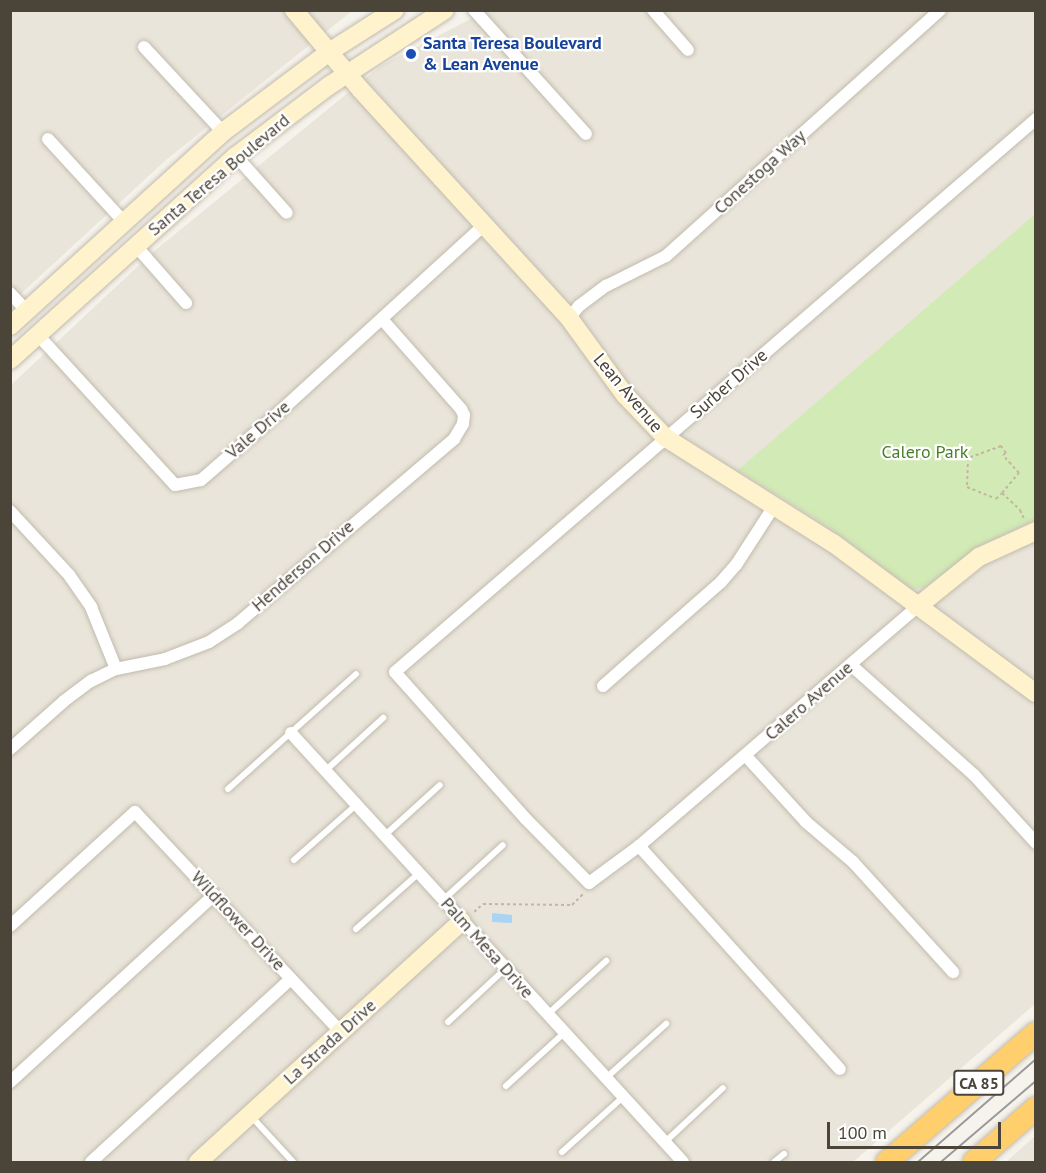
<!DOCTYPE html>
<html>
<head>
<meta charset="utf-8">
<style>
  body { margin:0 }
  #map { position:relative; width:1046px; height:1173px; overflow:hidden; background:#f6f3ec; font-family:"PT Sans",sans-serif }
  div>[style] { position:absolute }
  .residential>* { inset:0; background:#eae5da }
  .green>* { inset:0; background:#d2eab5 }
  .water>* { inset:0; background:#a9d4f2 }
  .path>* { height:2px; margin-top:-1px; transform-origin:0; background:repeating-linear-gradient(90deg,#c4b79f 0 3px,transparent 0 6px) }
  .roads { filter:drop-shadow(0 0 2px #c2bbae) drop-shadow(0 0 2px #c2bbae) }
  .lane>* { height:6px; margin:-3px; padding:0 3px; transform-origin:3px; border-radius:3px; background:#fff }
  .street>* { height:12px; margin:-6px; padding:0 6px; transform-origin:6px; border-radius:6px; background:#fff }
  .secondary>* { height:18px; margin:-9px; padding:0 9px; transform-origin:9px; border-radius:9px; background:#fff3cd }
  .highway>* { height:22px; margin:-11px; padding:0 11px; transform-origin:11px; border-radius:11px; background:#ffcf6e }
  .tram>* { height:1.5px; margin:-0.75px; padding:0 0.75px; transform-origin:0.75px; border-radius:0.75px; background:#9a9a9a }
  .dots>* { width:16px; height:16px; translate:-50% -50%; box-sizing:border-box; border:3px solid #fff; border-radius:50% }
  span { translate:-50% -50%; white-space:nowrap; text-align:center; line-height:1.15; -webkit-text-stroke:4.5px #fff; paint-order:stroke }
  .shield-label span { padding:2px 4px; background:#fff; border:2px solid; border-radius:4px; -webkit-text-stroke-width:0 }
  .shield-label { font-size:16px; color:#4b4439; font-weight:700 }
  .transit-label { font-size:18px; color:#164399; font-weight:700 }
  .left { translate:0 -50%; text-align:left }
  .street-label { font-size:18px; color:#4b4439 }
  .park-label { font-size:18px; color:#4a7f2a }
  .frame { position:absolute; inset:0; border:12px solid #4b4439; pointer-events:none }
  .scale { position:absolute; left:827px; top:1122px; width:174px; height:27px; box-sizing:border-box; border:3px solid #4b4439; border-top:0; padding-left:8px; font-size:18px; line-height:21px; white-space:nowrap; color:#4b4439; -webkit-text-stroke:4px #fff; paint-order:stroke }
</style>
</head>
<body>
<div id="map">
  <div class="residential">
    <div style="clip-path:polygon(11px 11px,352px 11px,166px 160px,11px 303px)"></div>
    <div style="clip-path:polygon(486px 11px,1035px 11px,1035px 1004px,853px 1162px,212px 1162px,392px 998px,381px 984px,185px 1162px,11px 1162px,11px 385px,153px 252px,382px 65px)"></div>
    <div style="clip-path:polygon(1035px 1136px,1035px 1162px,1006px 1162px)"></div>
  </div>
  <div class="green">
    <div style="clip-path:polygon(1035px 214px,1035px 520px,981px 545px,923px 588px,912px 589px,830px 528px,738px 470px)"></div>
  </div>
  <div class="water">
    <div style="clip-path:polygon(492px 913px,512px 915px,512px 923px,492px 922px)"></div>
  </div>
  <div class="path">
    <div style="left:1002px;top:493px;width:26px;rotate:-50deg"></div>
    <div style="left:1019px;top:473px;width:24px;rotate:-132deg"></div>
    <div style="left:1003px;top:455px;width:4px;rotate:-34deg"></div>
    <div style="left:1006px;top:453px;width:9px;rotate:-126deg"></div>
    <div style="left:1001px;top:446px;width:35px;rotate:160deg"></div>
    <div style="left:968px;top:458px;width:29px;rotate:92deg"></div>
    <div style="left:967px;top:487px;width:31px;rotate:22deg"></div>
    <div style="left:996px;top:499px;width:8px;rotate:-45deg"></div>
    <div style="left:1002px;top:493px;width:25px;rotate:43deg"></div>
    <div style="left:1020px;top:510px;width:10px;rotate:66deg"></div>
    <div style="left:474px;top:912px;width:12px;rotate:-42deg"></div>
    <div style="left:483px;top:904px;width:89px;rotate:0.6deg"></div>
    <div style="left:572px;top:905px;width:16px;rotate:-45deg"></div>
  </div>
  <div class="roads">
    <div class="lane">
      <div style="left:325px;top:771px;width:79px;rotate:-42.4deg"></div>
      <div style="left:228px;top:789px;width:172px;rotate:-41.9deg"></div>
      <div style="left:385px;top:835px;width:74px;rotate:-42.3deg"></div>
      <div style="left:294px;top:860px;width:83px;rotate:-41.6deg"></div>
      <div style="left:443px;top:900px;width:81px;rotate:-42.5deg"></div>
      <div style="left:356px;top:929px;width:84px;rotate:-41.6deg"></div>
      <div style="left:548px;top:1014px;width:79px;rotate:-42.4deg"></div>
      <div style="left:448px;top:1022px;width:78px;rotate:-42.9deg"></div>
      <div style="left:606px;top:1078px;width:81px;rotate:-42deg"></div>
      <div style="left:506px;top:1086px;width:79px;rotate:-42.4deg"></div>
      <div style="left:250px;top:1115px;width:64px;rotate:47.5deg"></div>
      <div style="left:665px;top:1142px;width:79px;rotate:-43deg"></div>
      <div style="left:562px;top:1152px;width:82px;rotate:-42deg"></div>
      <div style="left:774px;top:1162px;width:13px;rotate:-39deg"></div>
    </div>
    <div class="street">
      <div style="left:474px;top:10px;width:167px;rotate:47.9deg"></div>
      <div style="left:653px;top:10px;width:53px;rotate:48.8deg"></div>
      <div style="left:144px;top:47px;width:116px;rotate:47.1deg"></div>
      <div style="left:48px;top:139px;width:113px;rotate:47.5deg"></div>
      <div style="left:236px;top:156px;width:76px;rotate:48.2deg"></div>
      <div style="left:136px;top:246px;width:76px;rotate:48.7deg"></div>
      <div style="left:10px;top:293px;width:25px;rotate:47deg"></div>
      <div style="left:569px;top:318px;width:16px;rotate:-50deg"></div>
      <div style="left:579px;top:306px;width:34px;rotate:-37deg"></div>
      <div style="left:606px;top:286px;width:67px;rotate:-26.6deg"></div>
      <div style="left:666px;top:256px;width:368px;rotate:-41.9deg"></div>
      <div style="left:38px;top:335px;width:203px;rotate:47.6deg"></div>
      <div style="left:175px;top:485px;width:26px;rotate:-11deg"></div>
      <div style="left:201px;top:480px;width:98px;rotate:-40.9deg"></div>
      <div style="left:275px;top:416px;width:283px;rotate:-42.4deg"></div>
      <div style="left:10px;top:511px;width:87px;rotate:47.3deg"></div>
      <div style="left:69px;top:575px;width:39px;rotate:55deg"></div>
      <div style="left:91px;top:607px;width:67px;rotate:68deg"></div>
      <div style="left:917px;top:607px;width:367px;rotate:139.3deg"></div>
      <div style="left:639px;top:846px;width:62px;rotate:143.5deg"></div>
      <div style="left:589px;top:883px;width:91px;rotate:-134.6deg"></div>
      <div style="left:525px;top:818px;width:195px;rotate:-131.7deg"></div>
      <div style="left:395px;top:672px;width:847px;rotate:-40.78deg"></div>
      <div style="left:851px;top:665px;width:165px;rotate:41.8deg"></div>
      <div style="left:974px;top:775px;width:92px;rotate:47.6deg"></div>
      <div style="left:603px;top:686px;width:157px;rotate:-41.4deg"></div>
      <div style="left:721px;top:582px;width:23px;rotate:-49deg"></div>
      <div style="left:736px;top:565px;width:70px;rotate:-57.2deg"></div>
      <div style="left:291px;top:733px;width:581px;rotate:47.58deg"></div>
      <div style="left:10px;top:749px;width:72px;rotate:-41.6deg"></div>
      <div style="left:64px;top:701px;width:34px;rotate:-37deg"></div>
      <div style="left:91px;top:681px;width:28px;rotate:-26deg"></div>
      <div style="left:116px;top:669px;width:50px;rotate:-11.5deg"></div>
      <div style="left:165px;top:659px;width:47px;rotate:-21.1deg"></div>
      <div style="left:209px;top:642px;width:35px;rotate:-33deg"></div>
      <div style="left:238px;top:623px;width:284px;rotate:-40.4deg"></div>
      <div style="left:454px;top:439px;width:17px;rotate:-59deg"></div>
      <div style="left:463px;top:424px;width:9px;rotate:-84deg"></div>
      <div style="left:464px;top:415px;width:7px;rotate:-117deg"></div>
      <div style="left:461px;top:409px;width:120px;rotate:-131.3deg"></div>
      <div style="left:746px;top:756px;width:89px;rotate:47.7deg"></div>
      <div style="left:806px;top:822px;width:62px;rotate:40.4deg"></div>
      <div style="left:853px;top:862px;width:149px;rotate:47.7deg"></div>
      <div style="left:639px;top:846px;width:300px;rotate:48deg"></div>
      <div style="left:10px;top:926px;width:169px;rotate:-42.4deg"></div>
      <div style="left:135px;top:812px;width:301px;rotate:46.9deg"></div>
      <div style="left:10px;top:1082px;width:277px;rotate:-42.5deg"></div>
      <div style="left:91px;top:1162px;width:271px;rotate:-42.5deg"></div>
    </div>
    <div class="secondary">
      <div style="left:294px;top:10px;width:104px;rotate:50.1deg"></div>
      <div style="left:361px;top:90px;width:309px;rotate:47.6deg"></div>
      <div style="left:569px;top:318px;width:95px;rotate:54deg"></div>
      <div style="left:625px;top:395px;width:59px;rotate:46.4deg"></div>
      <div style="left:666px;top:438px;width:197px;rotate:32.2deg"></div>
      <div style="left:833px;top:543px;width:252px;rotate:36.5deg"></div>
      <div style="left:10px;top:326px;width:288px;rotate:-42.3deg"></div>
      <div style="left:223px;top:132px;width:133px;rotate:-37deg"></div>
      <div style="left:329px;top:52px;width:78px;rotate:-32.5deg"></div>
      <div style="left:10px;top:360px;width:304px;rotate:-42.1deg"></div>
      <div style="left:236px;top:156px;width:118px;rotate:-37.1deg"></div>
      <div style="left:330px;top:85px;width:137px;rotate:-33.1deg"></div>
      <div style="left:917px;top:607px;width:80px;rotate:-38.9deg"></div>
      <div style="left:979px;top:557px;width:63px;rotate:-24.5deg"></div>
      <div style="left:198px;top:1162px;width:357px;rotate:-42.4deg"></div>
    </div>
    <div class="highway">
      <div style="left:887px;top:1162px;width:197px;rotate:-40.9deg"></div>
      <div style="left:974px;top:1162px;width:82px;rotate:-41.1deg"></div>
    </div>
  </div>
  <div class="tram">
    <div style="left:918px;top:1162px;width:157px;rotate:-41.1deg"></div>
    <div style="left:941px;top:1162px;width:125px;rotate:-40.5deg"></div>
  </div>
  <div class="dots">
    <div style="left:411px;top:54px;background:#1a4fb4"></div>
  </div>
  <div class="shield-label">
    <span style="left:979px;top:1083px">CA 85</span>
  </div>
  <div class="transit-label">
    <span class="left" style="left:423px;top:54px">Santa Teresa Boulevard<br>&amp; Lean Avenue</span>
  </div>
  <div class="street-label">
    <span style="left:760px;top:172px;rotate:-42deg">Conestoga Way</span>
    <span style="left:219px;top:175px;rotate:-40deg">Santa Teresa Boulevard</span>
    <span style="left:729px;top:384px;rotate:-41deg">Surber Drive</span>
    <span style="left:628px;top:393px;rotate:50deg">Lean Avenue</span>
    <span style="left:258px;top:430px;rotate:-41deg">Vale Drive</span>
    <span style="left:303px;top:566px;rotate:-41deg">Henderson Drive</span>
    <span style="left:809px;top:701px;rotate:-41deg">Calero Avenue</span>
    <span style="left:238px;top:921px;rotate:47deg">Wildflower Drive</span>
    <span style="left:487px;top:948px;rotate:48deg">Palm Mesa Drive</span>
    <span style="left:330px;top:1042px;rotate:-42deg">La Strada Drive</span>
  </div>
  <div class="park-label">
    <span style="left:925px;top:452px">Calero Park</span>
  </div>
  <div class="frame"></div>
  <div class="scale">100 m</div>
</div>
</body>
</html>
